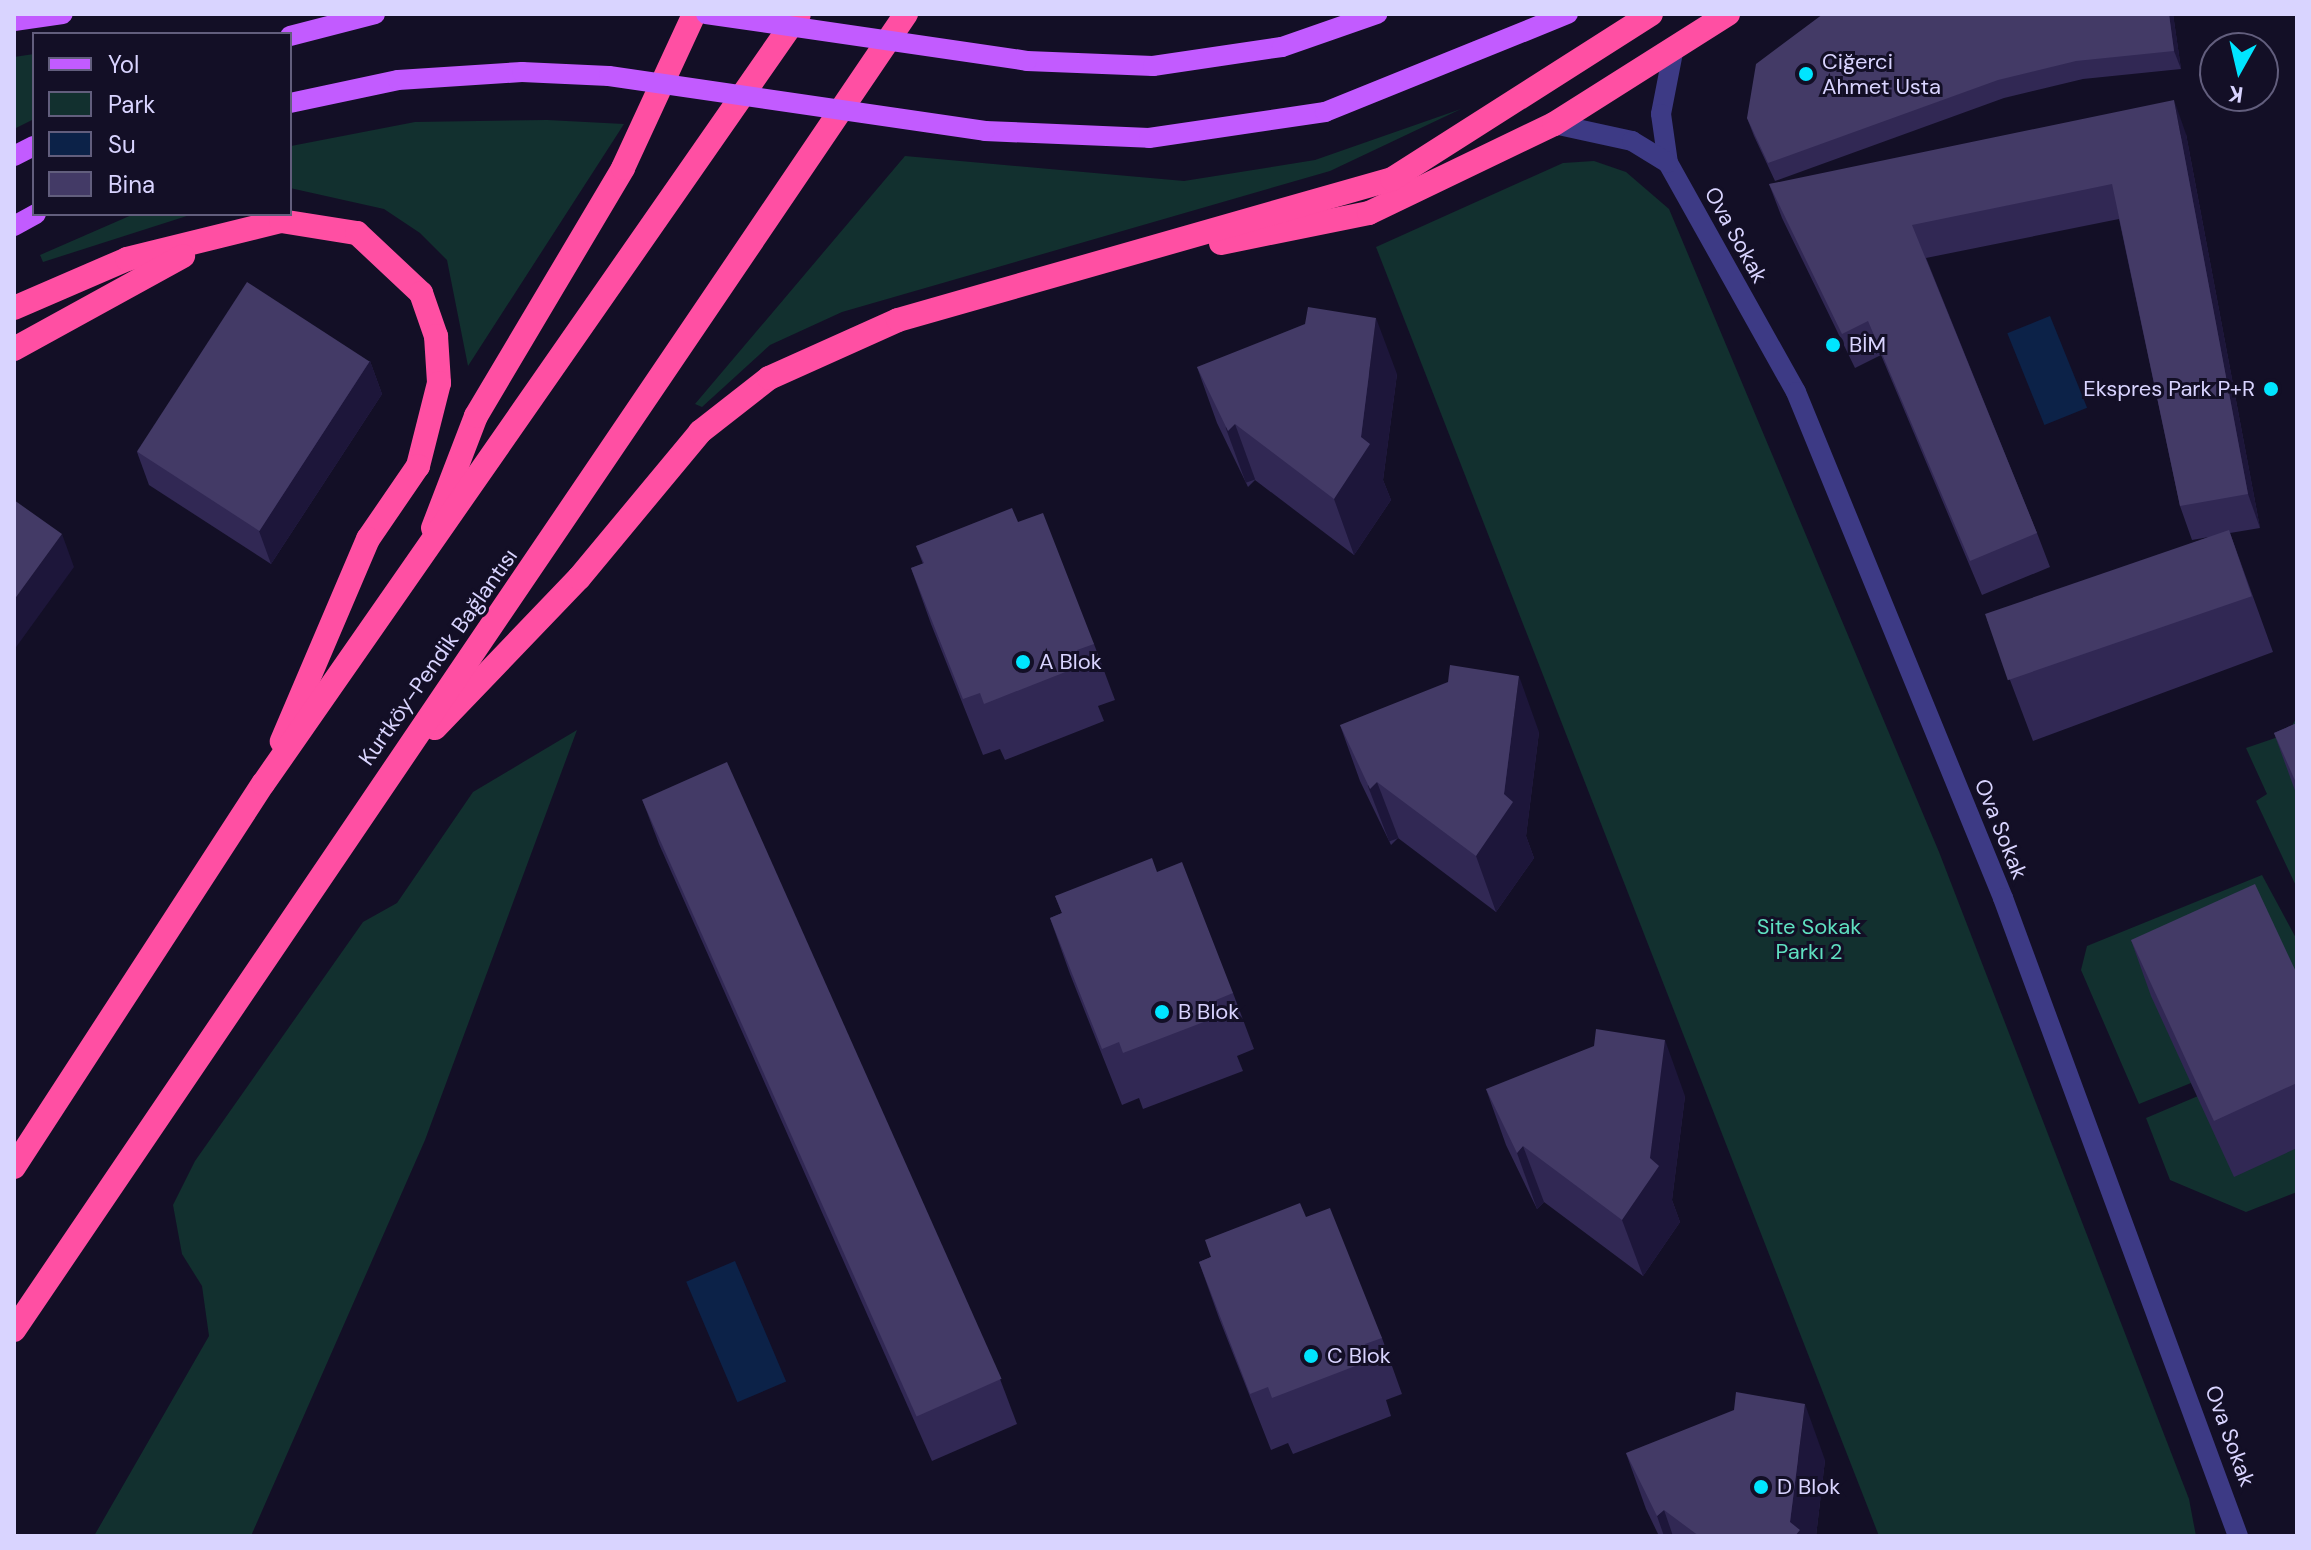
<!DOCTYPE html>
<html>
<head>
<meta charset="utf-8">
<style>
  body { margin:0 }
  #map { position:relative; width:2311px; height:1550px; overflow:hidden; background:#130f26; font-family:"DM Sans",sans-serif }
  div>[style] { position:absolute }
  .green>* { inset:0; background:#12302f }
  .water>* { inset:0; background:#0c2248; transform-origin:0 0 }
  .minor>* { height:20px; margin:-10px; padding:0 10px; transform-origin:10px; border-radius:10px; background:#3d3a85 }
  .primary>* { height:20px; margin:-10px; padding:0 10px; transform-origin:10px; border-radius:10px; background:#c25bff }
  .motorway>* { height:24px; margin:-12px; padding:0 12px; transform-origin:12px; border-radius:12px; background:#ff4fa3 }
  .primary-bridge>* { height:20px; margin:-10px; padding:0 10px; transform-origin:10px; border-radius:10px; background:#c25bff }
  .wall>* { inset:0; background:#312854 }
  .shaded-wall>* { inset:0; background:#1d163a; transform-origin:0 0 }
  .building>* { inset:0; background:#433a66; transform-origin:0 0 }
  .dots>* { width:22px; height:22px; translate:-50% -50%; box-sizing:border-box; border:4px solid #130f26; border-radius:50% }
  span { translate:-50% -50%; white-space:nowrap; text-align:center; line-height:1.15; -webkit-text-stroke:6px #130f26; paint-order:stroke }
  .poi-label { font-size:22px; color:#d9d4ff }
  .left { translate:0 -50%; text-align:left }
  .right { translate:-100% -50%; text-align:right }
  .street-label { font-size:22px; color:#d9d4ff }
  .park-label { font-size:22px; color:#5fe0c0 }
  .frame { position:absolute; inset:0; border:16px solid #d9d4ff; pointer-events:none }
  .legend { position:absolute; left:32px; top:32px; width:260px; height:184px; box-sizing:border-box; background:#130f26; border:2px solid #625e7d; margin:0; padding:10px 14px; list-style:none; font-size:24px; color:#d9d4ff }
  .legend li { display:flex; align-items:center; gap:16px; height:40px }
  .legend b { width:40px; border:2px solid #625e7d }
  .north { position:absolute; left:2199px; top:32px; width:80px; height:80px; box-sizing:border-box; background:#130f26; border:2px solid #625e7d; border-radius:50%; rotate:188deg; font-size:22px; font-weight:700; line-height:32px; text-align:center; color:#d9d4ff }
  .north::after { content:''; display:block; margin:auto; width:28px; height:36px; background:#00e5ff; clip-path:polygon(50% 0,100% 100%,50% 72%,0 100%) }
</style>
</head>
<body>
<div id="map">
  <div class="green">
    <div style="clip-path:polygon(34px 54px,34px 119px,14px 129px,14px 57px)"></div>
    <div style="clip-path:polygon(1461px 109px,1330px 171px,842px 312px,770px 345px,702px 407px,695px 404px,905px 156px,1184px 181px,1315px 160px)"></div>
    <div style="clip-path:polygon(547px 120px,624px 124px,468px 366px,447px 260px,420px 233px,384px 209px,290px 188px,291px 146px,415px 122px)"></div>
    <div style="clip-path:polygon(1594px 161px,1626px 172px,1669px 209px,1939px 852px,2189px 1499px,2196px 1536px,1879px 1536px,1376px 247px,1563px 163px)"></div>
    <div style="clip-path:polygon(134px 214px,193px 214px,43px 262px,40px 255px)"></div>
    <div style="clip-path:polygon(2297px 717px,2297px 888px,2256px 801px,2267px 794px,2246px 748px,2287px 734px)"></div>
    <div style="clip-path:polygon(577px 730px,425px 1140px,251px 1536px,94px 1536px,209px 1336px,202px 1286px,182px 1254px,173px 1205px,195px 1161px,363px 922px,397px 903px,473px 792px)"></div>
    <div style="clip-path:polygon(2262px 875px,2297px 940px,2297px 1192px,2246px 1212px,2170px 1180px,2146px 1118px,2198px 1096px,2191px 1083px,2139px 1104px,2081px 970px,2087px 946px)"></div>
  </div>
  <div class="water">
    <div style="left:2050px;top:316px;width:99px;height:46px;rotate:68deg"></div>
    <div style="left:735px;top:1261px;width:131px;height:53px;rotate:67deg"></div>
  </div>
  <div class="minor">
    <div style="left:1674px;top:47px;width:68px;rotate:101deg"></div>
    <div style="left:1661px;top:114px;width:49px;rotate:81.9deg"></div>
    <div style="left:1668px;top:163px;width:262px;rotate:60.8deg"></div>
    <div style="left:1796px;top:392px;width:547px;rotate:67.75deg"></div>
    <div style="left:2003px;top:898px;width:680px;rotate:69.78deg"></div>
    <div style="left:1554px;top:124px;width:80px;rotate:12.3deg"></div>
    <div style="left:1632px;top:141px;width:42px;rotate:31.4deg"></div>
  </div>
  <div class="primary">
    <div style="left:14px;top:21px;width:49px;rotate:-8.1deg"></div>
    <div style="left:290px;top:36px;width:88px;rotate:-14.5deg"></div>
    <div style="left:1027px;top:61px;width:126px;rotate:2.3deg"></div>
    <div style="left:1153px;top:66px;width:130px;rotate:-8.4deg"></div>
    <div style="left:1282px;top:47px;width:101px;rotate:-19.2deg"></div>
    <div style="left:290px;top:103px;width:110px;rotate:-12deg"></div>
    <div style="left:398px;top:80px;width:124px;rotate:-3.7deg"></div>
    <div style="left:522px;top:72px;width:87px;rotate:2.6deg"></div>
    <div style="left:985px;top:131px;width:164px;rotate:2.4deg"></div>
    <div style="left:1149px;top:138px;width:178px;rotate:-8.4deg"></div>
    <div style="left:1325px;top:112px;width:262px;rotate:-22deg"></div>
    <div style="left:14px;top:156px;width:22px;rotate:-27deg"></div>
    <div style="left:14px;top:226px;width:25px;rotate:-29deg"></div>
  </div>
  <div class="motorway">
    <div style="left:1221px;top:243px;width:151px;rotate:-11.5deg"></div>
    <div style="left:1369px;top:213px;width:205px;rotate:-25.7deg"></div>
    <div style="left:1554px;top:124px;width:206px;rotate:-32.3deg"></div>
    <div style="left:14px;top:308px;width:123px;rotate:-23.4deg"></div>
    <div style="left:127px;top:259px;width:159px;rotate:-13.9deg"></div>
    <div style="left:281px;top:221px;width:77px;rotate:9deg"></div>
    <div style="left:357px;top:233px;width:88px;rotate:43.2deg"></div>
    <div style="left:421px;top:293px;width:46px;rotate:70.8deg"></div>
    <div style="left:436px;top:336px;width:47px;rotate:86.3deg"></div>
    <div style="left:439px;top:383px;width:86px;rotate:104.2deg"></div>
    <div style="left:418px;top:466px;width:88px;rotate:124.4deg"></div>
    <div style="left:368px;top:539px;width:220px;rotate:113.1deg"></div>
    <div style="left:14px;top:349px;width:193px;rotate:-28.8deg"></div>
    <div style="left:433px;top:528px;width:120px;rotate:-69deg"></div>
    <div style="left:476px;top:416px;width:288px;rotate:-59.3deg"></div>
    <div style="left:623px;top:168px;width:170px;rotate:-65.2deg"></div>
    <div style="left:435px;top:728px;width:208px;rotate:-46.2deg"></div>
    <div style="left:579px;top:578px;width:190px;rotate:-50.3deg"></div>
    <div style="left:700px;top:432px;width:88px;rotate:-38deg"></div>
    <div style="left:769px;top:378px;width:141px;rotate:-24.2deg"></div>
    <div style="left:898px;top:320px;width:514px;rotate:-15.93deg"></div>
    <div style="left:1392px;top:179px;width:307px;rotate:-32.5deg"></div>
    <div style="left:14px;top:1167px;width:457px;rotate:-57deg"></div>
    <div style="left:263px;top:784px;width:938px;rotate:-55.16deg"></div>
    <div style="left:14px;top:1330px;width:1590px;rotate:-55.87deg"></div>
  </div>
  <div class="primary-bridge">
    <div style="left:706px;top:14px;width:324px;rotate:8.3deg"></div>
    <div style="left:609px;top:76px;width:380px;rotate:8.3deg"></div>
  </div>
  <div class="wall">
    <div style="clip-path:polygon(1823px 14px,2173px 14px,2181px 69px,2083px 79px,2004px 98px,1775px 181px,1754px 136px,1747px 118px)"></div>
    <div style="clip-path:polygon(2186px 134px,2260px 528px,2230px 533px,2273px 652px,2033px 741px,1987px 619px,2209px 537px,2192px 540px,2180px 506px,2119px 219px,1926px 258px,2037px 533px,2050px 567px,1982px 595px,1881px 355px,1855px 368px,1782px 218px,1769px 184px)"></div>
    <div style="clip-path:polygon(370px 361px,382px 394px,271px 564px,149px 485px,137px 452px)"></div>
    <div style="clip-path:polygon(1197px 367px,1397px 374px,1383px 480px,1391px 500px,1354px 555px,1255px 480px,1248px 487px,1217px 423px)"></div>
    <div style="clip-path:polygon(1018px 522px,1094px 644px,1115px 700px,1098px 706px,1104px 721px,1005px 760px,1000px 749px,983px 755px,931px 624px,911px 568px,923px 564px,916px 546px)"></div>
    <div style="clip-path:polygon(2297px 723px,2297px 796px,2274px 733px)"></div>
    <div style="clip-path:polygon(1340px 725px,1539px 732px,1526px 836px,1534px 858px,1496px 912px,1398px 838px,1391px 845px,1360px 781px)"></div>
    <div style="clip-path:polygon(642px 799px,1000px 1379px,1017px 1424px,932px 1461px,659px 844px)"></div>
    <div style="clip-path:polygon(1157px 872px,1233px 993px,1254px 1049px,1237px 1056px,1243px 1071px,1143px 1109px,1139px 1098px,1122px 1105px,1070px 974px,1050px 918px,1062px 913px,1055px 896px)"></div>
    <div style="clip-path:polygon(2131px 940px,2297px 974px,2297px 1148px,2234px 1177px,2151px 996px)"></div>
    <div style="clip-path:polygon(1486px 1089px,1685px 1096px,1672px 1200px,1680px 1222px,1643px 1276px,1544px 1202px,1537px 1209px,1506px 1145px)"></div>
    <div style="clip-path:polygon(1306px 1217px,1382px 1338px,1402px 1394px,1386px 1400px,1391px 1416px,1293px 1454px,1288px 1443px,1271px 1450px,1219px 1318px,1199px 1262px)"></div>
    <div style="clip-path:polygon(1626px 1453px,1825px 1460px,1816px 1536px,1659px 1536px,1646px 1509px)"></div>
  </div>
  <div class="shaded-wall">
    <div style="clip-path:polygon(2169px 14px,2173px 14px,2181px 69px,2174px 51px)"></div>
    <div style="clip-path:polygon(2174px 100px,2186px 134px,2260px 528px,2248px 494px)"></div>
    <div style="clip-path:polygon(1376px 318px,1397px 374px,1383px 480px,1391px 500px,1354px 555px,1334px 499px,1361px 437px)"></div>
    <div style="clip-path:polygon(370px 361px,382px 394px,271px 564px,259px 531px)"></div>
    <div style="left:1235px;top:424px;width:59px;height:10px;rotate:70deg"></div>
    <div style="clip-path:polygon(62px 534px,74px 567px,14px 650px,14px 600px)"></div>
    <div style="clip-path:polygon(1519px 676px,1539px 732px,1526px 836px,1534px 858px,1496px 912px,1476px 856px,1504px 794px)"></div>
    <div style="left:1377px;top:782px;width:60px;height:10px;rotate:69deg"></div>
    <div style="clip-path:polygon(1665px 1040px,1685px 1096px,1672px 1200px,1680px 1222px,1643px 1276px,1622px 1220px)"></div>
    <div style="clip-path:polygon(1523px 1146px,1544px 1202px,1537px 1209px,1517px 1153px)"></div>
    <div style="clip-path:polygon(1805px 1404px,1825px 1460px,1816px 1536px,1795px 1536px,1790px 1522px)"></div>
    <div style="clip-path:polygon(1664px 1510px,1673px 1536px,1664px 1536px,1657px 1516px)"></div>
  </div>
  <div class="building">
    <div style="clip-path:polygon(1823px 14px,2169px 14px,2174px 51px,2076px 61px,1998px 80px,1768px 163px,1747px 118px,1756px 64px)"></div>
    <div style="clip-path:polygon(2174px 100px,2248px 494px,2180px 506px,2112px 184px,1912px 225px,2037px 533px,1970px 561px,1868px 321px,1842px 334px,1769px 184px)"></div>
    <div style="left:247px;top:282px;width:146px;height:202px;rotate:33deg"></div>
    <div style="clip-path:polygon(1308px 307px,1376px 318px,1361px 437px,1370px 444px,1334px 499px,1235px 424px,1228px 431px,1197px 367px,1305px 324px)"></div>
    <div style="clip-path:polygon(14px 500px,62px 534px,14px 600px)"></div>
    <div style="clip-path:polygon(1012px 508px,1018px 522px,1043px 513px,1094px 644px,1077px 650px,1083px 665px,984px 704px,980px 693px,963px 699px,911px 568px,924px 563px,916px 546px)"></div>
    <div style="left:2229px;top:530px;width:70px;height:258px;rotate:71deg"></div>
    <div style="clip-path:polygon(1450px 665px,1519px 676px,1504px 794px,1513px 802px,1476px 856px,1377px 782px,1370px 789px,1340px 725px,1448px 682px)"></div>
    <div style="clip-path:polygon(2297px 723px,2297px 785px,2274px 733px)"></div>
    <div style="left:727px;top:762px;width:675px;height:93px;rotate:66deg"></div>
    <div style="clip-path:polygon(1152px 858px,1157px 872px,1182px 862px,1233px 993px,1216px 1000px,1222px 1015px,1123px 1053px,1119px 1042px,1102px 1049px,1050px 918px,1062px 913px,1055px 896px)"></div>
    <div style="clip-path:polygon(2255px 884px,2297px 974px,2297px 1083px,2214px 1121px,2131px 940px)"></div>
    <div style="clip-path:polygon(1596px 1029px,1665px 1040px,1650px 1158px,1659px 1166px,1622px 1220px,1523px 1146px,1517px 1153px,1486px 1089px,1594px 1046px)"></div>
    <div style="clip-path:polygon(1300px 1203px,1306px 1217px,1330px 1208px,1382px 1338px,1365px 1344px,1371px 1360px,1272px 1398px,1268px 1387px,1250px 1394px,1199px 1262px,1211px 1257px,1205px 1240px)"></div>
    <div style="clip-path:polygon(1736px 1392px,1805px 1404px,1790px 1522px,1800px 1530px,1795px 1536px,1699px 1536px,1664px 1510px,1657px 1516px,1626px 1453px,1734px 1410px)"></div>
  </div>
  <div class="dots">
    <div style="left:1806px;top:74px;background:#00e5ff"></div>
    <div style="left:1833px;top:345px;background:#00e5ff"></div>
    <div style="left:2271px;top:389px;background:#00e5ff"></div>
    <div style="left:1023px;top:662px;background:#00e5ff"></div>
    <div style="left:1162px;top:1012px;background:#00e5ff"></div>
    <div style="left:1311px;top:1356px;background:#00e5ff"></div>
    <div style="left:1761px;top:1487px;background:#00e5ff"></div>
  </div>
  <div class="poi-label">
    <span class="left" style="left:1822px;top:74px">Ciğerci<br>Ahmet Usta</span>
    <span class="left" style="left:1849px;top:345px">BİM</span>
    <span class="right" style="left:2255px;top:389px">Ekspres Park P+R</span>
    <span class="left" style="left:1039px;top:662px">A Blok</span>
    <span class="left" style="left:1178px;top:1012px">B Blok</span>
    <span class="left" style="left:1327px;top:1356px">C Blok</span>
    <span class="left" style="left:1777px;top:1487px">D Blok</span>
  </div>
  <div class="street-label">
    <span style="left:1736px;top:235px;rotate:61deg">Ova Sokak</span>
    <span style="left:438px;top:657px;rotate:-55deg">Kurtköy-Pendik Bağlantısı</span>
    <span style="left:2001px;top:829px;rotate:68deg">Ova Sokak</span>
    <span style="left:2230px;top:1436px;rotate:70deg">Ova Sokak</span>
  </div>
  <div class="park-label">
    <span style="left:1809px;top:939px">Site Sokak<br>Parkı 2</span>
  </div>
  <div class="frame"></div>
  <ul class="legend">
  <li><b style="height:10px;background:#c25bff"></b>Yol</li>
  <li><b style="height:22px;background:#12302f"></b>Park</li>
  <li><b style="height:22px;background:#0c2248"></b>Su</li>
  <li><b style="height:22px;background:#433a66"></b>Bina</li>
  </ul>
  <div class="north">K</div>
</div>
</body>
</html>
